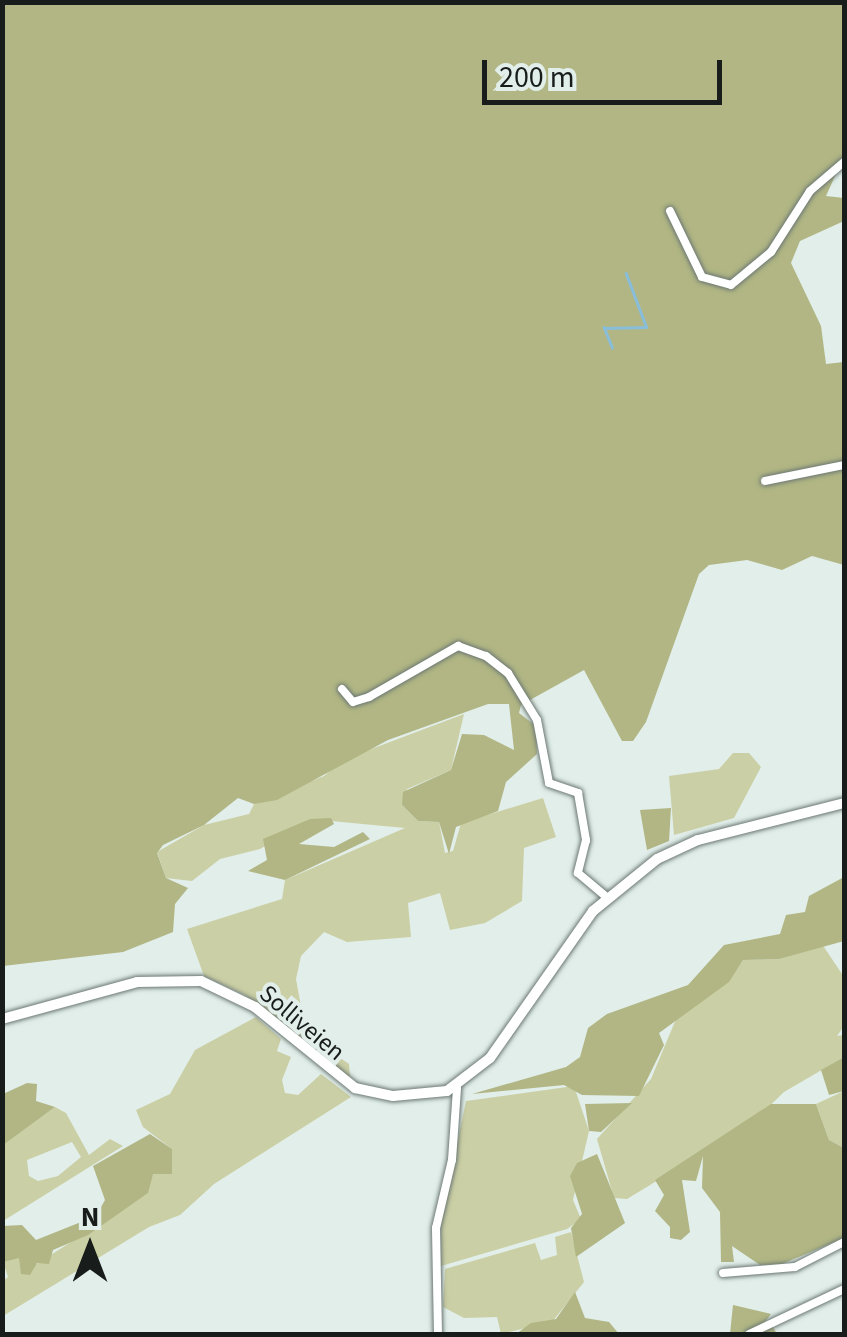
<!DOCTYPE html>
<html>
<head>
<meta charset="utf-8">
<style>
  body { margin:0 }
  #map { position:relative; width:847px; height:1337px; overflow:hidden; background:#e1eee9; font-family:"Source Sans 3",sans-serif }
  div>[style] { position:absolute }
  .green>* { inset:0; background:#cbcfa5 }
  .forest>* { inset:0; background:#b1b684 }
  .stream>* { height:2.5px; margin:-1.25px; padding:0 1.25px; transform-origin:1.25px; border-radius:1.25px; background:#89beda }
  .roads { filter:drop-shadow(0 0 2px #6c7873) drop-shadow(0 0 2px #6c7873) }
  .street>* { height:8px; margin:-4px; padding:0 4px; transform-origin:4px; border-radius:4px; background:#fff }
  .secondary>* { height:10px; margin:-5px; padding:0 5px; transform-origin:5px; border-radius:5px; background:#fff }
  span { translate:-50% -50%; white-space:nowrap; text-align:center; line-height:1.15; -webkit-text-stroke:8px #e1eee9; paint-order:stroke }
  .street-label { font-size:25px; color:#181d1b }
  .frame { position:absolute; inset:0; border:5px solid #181d1b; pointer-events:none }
  .north { position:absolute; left:40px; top:1197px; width:100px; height:100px; -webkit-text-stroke:8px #e1eee9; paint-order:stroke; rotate:0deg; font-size:28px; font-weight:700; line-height:40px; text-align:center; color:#181d1b }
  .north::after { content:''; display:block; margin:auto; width:35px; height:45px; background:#181d1b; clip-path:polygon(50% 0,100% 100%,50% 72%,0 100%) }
  .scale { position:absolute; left:482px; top:60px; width:240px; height:45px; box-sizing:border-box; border:5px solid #181d1b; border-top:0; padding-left:12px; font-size:30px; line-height:35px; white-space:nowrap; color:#181d1b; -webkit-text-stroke:8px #e1eee9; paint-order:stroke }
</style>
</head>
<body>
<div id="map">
  <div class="green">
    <div style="clip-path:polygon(464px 714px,451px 770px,407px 789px,402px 805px,418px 821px,439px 822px,445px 853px,453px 851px,461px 823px,543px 798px,556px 837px,524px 848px,522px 901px,485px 923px,450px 930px,440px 893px,408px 903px,411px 937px,347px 942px,324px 932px,301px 956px,296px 979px,302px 1012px,318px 1043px,349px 1064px,350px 1078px,245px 995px,204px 976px,187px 929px,282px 899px,285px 880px,405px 828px,310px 819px,260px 849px,220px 859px,192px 881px,166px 878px,157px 852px,204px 825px,249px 814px,254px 804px,324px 776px,345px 759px)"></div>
    <div style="clip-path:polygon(733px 753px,749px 753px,761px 767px,734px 818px,674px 835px,669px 776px,719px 769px)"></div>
    <div style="clip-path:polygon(813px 945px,824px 947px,844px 977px,844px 1026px,837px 1036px,844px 1035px,844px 1057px,784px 1092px,752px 1123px,627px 1199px,614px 1198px,597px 1139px,651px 1079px,676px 1019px,728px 982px,743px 960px,779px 959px)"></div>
    <div style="clip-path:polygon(256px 1017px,281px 1039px,277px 1051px,291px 1057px,282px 1080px,285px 1093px,298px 1095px,321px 1074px,351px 1097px,214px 1184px,180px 1215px,149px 1227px,3px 1316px,2px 1282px,8px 1277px,3px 1262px,15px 1256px,35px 1265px,148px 1193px,149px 1176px,170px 1162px,172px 1149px,143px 1127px,136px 1110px,170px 1094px,195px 1050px)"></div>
    <div style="clip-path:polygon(574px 1086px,589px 1131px,573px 1200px,581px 1219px,567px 1229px,441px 1266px,441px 1220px,466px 1101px)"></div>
    <div style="clip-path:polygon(844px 1091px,844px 1148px,829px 1140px,816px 1104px)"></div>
    <div style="clip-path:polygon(evenodd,55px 1107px,66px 1113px,89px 1155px,110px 1139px,123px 1146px,3px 1221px,2px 1145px,55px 1107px,72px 1142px,81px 1157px,58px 1176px,38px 1181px,29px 1176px,27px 1160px,72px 1142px)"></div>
    <div style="clip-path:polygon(571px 1232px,584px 1282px,552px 1322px,501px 1334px,497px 1317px,464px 1318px,443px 1307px,445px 1269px,535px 1243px,541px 1260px,557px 1255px,555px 1237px)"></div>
  </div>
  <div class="forest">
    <div style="clip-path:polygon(2px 3px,844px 3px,844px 156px,826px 196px,844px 198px,844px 221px,800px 241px,791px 263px,821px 326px,826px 364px,844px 362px,844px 565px,812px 556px,782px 570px,747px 560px,709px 565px,699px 574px,646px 722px,633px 741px,622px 741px,584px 670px,521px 705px,519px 713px,536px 726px,537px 754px,506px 782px,498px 811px,456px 827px,449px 854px,439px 822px,418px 821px,402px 805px,403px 792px,451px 770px,462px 734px,484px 735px,514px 750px,509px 704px,488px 704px,388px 740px,277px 800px,254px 804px,238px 798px,204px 825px,163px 845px,157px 853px,166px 878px,188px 888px,175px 904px,173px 932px,123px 952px,3px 966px)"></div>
    <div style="clip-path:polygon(671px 808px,669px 841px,647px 850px,640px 810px)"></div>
    <div style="clip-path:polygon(331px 818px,334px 824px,299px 844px,334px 847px,363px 832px,370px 839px,285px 880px,248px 871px,267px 860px,263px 839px,310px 819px)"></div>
    <div style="clip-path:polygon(844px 877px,844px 941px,779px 959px,743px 960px,729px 982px,659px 1033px,664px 1045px,639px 1096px,582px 1095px,564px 1085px,472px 1094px,566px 1067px,580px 1057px,588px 1028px,607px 1014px,688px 985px,724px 945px,780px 934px,786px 915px,805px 912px,809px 896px)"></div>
    <div style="clip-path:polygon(844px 1057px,844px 1091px,829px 1095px,821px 1070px)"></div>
    <div style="clip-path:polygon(27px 1083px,37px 1084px,36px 1101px,55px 1107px,3px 1145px,3px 1094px)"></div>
    <div style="clip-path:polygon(632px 1103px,601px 1132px,589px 1131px,585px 1104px)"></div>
    <div style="clip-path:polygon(771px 1104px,816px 1104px,829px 1140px,844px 1148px,844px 1238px,782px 1264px,760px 1265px,732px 1246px,734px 1262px,721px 1262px,720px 1212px,702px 1188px,703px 1156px,696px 1181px,682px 1180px,690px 1232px,681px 1240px,670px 1238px,670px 1227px,655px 1211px,664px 1195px,655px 1180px)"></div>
    <div style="clip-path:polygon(150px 1134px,172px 1149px,172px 1174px,153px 1174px,148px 1193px,88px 1235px,53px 1250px,49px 1264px,37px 1263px,30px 1275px,21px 1274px,19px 1258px,3px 1262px,3px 1226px,22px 1225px,36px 1240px,96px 1216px,105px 1200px,93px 1166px)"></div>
    <div style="clip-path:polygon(597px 1154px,625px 1223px,576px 1257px,571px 1228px,582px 1214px,570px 1176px,577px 1163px)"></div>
    <div style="clip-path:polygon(575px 1292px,585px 1318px,609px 1322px,619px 1334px,516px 1334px,531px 1323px,556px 1319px)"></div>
    <div style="clip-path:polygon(733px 1305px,771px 1314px,760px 1328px,773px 1327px,777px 1334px,730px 1334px)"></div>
  </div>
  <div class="stream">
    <div style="left:612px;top:348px;width:22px;rotate:-112deg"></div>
    <div style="left:604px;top:328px;width:42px;rotate:-1.4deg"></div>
    <div style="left:646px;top:327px;width:57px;rotate:-110.7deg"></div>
  </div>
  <div class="roads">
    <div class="street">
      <div style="left:670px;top:211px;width:73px;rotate:64.1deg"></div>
      <div style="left:702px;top:277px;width:30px;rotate:15deg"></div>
      <div style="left:731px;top:285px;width:52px;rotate:-39.5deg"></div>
      <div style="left:771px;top:252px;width:72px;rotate:-57.4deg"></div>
      <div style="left:810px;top:191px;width:45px;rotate:-40.5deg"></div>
      <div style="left:765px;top:481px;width:81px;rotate:-11.4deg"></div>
      <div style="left:342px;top:689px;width:17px;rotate:50deg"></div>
      <div style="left:353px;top:702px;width:17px;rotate:-17deg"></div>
      <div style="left:369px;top:697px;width:103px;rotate:-29.8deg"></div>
      <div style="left:458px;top:646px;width:30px;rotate:20deg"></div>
      <div style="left:486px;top:656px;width:28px;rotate:38deg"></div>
      <div style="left:508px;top:673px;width:55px;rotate:58.3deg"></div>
      <div style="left:537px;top:720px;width:64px;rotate:79.2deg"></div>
      <div style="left:549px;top:783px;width:31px;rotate:19deg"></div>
      <div style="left:578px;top:793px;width:48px;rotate:80.3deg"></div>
      <div style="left:586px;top:840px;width:34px;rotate:104deg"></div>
      <div style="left:578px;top:873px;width:39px;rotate:40deg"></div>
      <div style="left:723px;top:1273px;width:72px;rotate:-4.8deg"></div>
      <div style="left:795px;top:1267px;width:55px;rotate:-27deg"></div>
      <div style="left:438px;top:1334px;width:106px;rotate:-91.1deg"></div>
      <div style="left:436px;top:1228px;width:70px;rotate:-76.8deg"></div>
      <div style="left:452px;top:1160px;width:72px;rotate:-86deg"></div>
      <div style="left:749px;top:1334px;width:105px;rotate:-25.3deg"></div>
    </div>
    <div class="secondary">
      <div style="left:2px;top:1019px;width:140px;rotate:-15.3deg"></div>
      <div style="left:137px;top:982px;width:64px;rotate:-0.9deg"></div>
      <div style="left:201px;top:981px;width:60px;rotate:25.7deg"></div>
      <div style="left:255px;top:1007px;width:129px;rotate:39deg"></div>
      <div style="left:355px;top:1088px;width:39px;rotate:12deg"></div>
      <div style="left:393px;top:1096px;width:54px;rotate:-5.3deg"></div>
      <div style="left:447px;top:1091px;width:54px;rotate:-37.5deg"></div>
      <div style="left:490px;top:1058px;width:179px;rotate:-55deg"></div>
      <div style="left:593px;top:911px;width:82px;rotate:-39.1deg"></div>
      <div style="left:657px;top:859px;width:45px;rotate:-24.9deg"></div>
      <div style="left:698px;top:840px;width:151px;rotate:-14.2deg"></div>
    </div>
  </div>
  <div class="street-label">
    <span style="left:302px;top:1023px;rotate:40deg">Solliveien</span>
  </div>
  <div class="frame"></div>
  <div class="north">N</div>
  <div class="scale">200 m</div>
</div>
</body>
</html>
